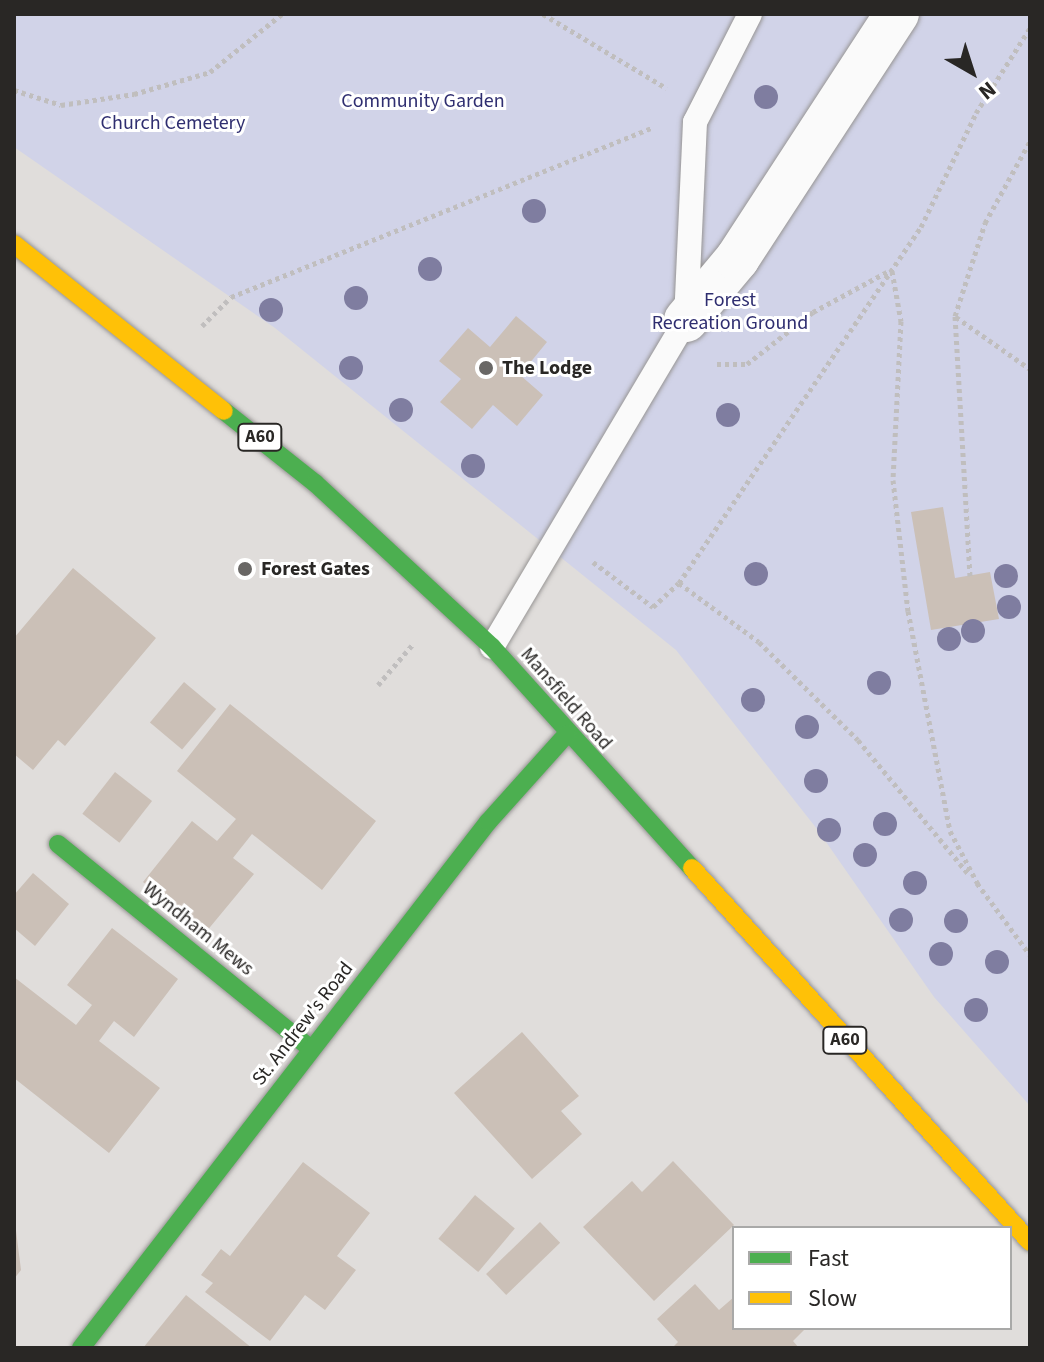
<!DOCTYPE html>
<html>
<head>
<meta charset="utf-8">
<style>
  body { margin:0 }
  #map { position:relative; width:1044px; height:1362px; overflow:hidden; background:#e0dddb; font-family:"Source Sans 3",sans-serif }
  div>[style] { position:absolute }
  .green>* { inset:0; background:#d1d3e8 }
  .building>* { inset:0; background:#cbc0b7; transform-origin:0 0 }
  .path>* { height:5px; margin-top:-2.5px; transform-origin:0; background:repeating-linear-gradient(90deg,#c0bebe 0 4px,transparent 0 8px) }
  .roads { filter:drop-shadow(0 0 2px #979594) drop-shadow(0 0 2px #979594) }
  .lane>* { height:24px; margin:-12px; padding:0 12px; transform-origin:12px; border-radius:12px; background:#fafafa }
  .street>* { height:44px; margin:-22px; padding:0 22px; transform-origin:22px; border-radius:22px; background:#fafafa }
  .fast>* { height:18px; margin:-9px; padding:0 9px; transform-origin:9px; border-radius:9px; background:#4caf50 }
  .slow>* { height:18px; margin:-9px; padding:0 9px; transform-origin:9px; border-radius:9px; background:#ffc107 }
  .trees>* { width:24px; height:24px; margin:-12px; border-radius:50%; background:#7f7da0 }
  .dots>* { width:22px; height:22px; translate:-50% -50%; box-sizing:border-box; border:4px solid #fff; border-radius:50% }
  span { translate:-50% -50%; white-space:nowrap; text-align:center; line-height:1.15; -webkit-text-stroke:6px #fff; paint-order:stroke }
  .shield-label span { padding:2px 6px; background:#fff; border:2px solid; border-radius:6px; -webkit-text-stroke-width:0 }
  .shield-label { font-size:18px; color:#292725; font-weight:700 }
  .park-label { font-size:20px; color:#2f2e70 }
  .poi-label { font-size:20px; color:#292725; font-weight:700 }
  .left { translate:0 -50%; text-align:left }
  .street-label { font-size:20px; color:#292725 }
  .frame { position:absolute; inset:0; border:16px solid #292725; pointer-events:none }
  .legend { position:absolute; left:732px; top:1226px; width:280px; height:104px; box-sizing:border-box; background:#fff; border:2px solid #a9a9a8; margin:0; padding:10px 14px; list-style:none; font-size:24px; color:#292725 }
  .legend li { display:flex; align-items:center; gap:16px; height:40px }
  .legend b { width:40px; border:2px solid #a9a9a8 }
  .north { position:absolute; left:932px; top:32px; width:80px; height:80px; -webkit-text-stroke:6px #fff; paint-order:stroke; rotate:141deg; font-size:22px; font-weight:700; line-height:32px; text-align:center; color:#292725 }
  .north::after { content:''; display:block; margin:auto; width:28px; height:36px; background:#292725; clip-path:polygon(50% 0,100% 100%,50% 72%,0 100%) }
</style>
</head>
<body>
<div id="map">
  <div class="green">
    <div style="clip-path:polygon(14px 14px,1030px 14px,1030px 1106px,934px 997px,817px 829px,676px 650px,275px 328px,14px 147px)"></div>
  </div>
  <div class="building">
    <div style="clip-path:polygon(516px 316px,547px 342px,520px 375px,543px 395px,517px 426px,493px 405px,472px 429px,440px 402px,461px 379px,439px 361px,468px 328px,490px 347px)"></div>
    <div style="clip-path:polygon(943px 507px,955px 578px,990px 572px,999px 619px,931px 630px,911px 512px)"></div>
    <div style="clip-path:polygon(73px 568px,156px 638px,65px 746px,58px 740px,33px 770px,14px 754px,14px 638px)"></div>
    <div style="left:184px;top:682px;width:42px;height:53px;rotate:40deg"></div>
    <div style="clip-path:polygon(230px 704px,376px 821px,322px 890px,252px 834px,233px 858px,254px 874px,206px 932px,143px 882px,192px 821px,217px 841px,236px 819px,177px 771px)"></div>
    <div style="left:115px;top:772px;width:47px;height:53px;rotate:38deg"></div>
    <div style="clip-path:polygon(33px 873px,69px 904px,35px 946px,14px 928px,14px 895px)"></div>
    <div style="clip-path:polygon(112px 928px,178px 979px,134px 1037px,114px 1021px,99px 1041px,160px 1088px,109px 1153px,14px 1078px,14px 977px,76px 1025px,92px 1005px,67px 985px)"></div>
    <div style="clip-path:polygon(522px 1032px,579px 1096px,561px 1111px,582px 1134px,532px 1179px,454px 1093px)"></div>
    <div style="clip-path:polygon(673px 1161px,734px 1225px,654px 1301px,583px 1227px,632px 1181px,642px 1192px)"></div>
    <div style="clip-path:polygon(303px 1162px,370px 1213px,337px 1256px,356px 1270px,325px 1310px,305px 1295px,270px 1341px,205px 1292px,213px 1283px,201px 1275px,221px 1249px,230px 1256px)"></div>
    <div style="left:475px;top:1195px;width:52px;height:57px;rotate:40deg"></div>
    <div style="clip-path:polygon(14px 1215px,21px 1270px,14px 1279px)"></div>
    <div style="left:540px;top:1222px;width:29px;height:75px;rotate:46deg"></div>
    <div style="clip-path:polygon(695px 1284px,719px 1310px,734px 1297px,734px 1328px,806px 1328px,793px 1341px,799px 1348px,672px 1348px,678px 1342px,657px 1319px)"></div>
    <div style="clip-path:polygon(186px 1295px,252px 1348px,143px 1348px)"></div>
  </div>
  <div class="path">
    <div style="left:543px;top:14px;width:144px;rotate:31deg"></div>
    <div style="left:14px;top:90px;width:49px;rotate:17.7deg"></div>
    <div style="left:61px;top:105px;width:74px;rotate:-8.6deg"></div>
    <div style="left:134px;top:94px;width:79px;rotate:-16.1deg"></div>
    <div style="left:210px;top:72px;width:92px;rotate:-38.9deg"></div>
    <div style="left:892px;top:271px;width:51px;rotate:79.8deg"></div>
    <div style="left:901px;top:321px;width:159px;rotate:92.9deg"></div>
    <div style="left:893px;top:480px;width:132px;rotate:83.5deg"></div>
    <div style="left:908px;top:611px;width:224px;rotate:79.2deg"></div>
    <div style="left:950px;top:831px;width:60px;rotate:62.2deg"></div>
    <div style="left:956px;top:317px;width:90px;rotate:35.1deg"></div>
    <div style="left:202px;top:326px;width:41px;rotate:-45deg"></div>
    <div style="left:231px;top:297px;width:453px;rotate:-21.9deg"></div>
    <div style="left:717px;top:364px;width:30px"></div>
    <div style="left:747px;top:364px;width:84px;rotate:-38.2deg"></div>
    <div style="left:813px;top:312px;width:84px;rotate:-28.4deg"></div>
    <div style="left:593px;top:562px;width:75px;rotate:36.9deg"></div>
    <div style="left:653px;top:607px;width:35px;rotate:-43deg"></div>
    <div style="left:679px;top:583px;width:430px;rotate:-55.8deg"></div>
    <div style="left:921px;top:227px;width:127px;rotate:-64.2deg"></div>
    <div style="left:976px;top:113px;width:101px;rotate:-57.6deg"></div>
    <div style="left:970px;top:576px;width:260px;rotate:-93.3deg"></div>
    <div style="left:955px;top:316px;width:98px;rotate:-72.1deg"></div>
    <div style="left:985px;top:223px;width:94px;rotate:-61.2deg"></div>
    <div style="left:679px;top:583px;width:99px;rotate:36.4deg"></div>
    <div style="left:759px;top:642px;width:139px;rotate:44.7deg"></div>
    <div style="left:858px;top:740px;width:176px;rotate:50.5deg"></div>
    <div style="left:378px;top:685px;width:55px;rotate:-49.4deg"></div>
    <div style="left:977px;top:883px;width:89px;rotate:53.6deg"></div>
  </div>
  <div class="roads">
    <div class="lane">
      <div style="left:492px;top:647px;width:380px;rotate:-59.3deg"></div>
      <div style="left:686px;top:320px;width:198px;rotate:-87.4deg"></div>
      <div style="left:695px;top:122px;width:121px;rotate:-63deg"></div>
    </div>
    <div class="street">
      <div style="left:686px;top:320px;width:80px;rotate:-50.1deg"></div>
      <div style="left:737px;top:259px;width:293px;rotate:-56.9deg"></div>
    </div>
    <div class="fast">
      <div style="left:224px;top:411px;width:116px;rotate:38.4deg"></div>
      <div style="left:315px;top:483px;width:241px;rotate:42.8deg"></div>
      <div style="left:492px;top:647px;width:298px;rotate:47.9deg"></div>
      <div style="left:58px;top:844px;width:326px;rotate:39deg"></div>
      <div style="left:81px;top:1348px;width:665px;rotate:-52.27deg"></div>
      <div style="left:488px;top:822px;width:118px;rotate:-48.1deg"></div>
    </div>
    <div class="slow">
      <div style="left:14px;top:244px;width:268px;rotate:38.5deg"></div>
      <div style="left:692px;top:868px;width:504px;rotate:47.89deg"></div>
    </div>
  </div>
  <div class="trees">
    <div style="left:766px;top:97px"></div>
    <div style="left:534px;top:211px"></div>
    <div style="left:430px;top:269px"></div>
    <div style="left:356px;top:298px"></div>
    <div style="left:271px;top:310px"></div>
    <div style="left:351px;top:368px"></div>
    <div style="left:401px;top:410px"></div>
    <div style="left:728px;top:415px"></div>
    <div style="left:473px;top:466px"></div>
    <div style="left:756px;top:574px"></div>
    <div style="left:1006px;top:576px"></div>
    <div style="left:1009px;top:607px"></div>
    <div style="left:973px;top:631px"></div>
    <div style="left:949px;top:639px"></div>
    <div style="left:879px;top:683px"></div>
    <div style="left:753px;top:700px"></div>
    <div style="left:807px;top:727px"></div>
    <div style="left:816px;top:781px"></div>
    <div style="left:885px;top:824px"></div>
    <div style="left:829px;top:830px"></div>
    <div style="left:865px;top:855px"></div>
    <div style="left:915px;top:883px"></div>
    <div style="left:901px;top:920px"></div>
    <div style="left:956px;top:921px"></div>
    <div style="left:941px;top:954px"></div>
    <div style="left:997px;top:962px"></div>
    <div style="left:976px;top:1010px"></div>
  </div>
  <div class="dots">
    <div style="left:486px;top:368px;background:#696765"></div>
    <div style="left:245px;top:569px;background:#696765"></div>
  </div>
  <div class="shield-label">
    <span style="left:260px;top:437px">A60</span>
    <span style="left:845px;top:1040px">A60</span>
  </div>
  <div class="park-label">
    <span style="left:423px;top:101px">Community Garden</span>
    <span style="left:173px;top:123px">Church Cemetery</span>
    <span style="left:730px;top:312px">Forest<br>Recreation Ground</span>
  </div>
  <div class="poi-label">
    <span class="left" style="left:502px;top:368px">The Lodge</span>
    <span class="left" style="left:261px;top:569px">Forest Gates</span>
  </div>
  <div class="street-label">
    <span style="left:566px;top:699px;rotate:49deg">Mansfield Road</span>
    <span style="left:198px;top:929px;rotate:39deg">Wyndham Mews</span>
    <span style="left:303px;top:1024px;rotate:-52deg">St. Andrew's Road</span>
  </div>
  <div class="frame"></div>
  <ul class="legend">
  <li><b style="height:10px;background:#4caf50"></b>Fast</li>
  <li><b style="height:10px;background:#ffc107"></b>Slow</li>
  </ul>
  <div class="north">N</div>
</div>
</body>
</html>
